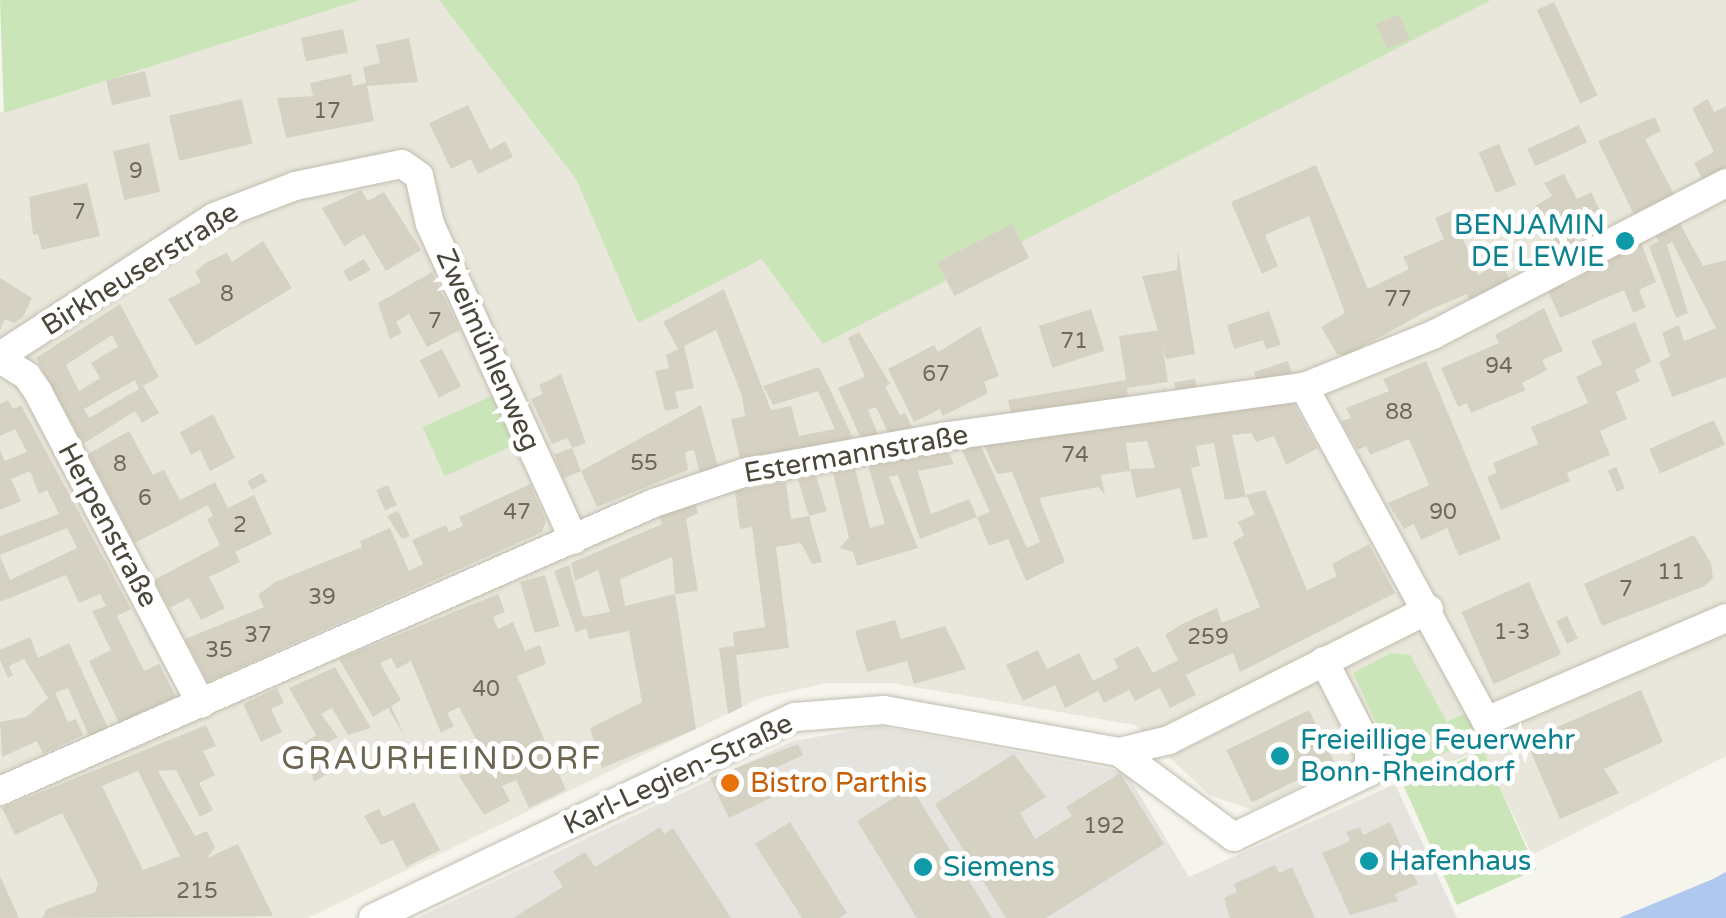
<!DOCTYPE html>
<html>
<head>
<meta charset="utf-8">
<style>
  body { margin:0 }
  #map { position:relative; width:1726px; height:918px; overflow:hidden; background:#f5f4ed; font-family:"Varela Round",sans-serif }
  div>[style] { position:absolute }
  .residential>* { inset:0; background:#e9e7db }
  .industrial>* { inset:0; background:#e5e3de }
  .green>* { inset:0; background:#cae6b9; transform-origin:0 0 }
  .water>* { inset:0; background:#aec9ed }
  .building>* { inset:0; background:#d6d2c3; transform-origin:0 0 }
  .roads { filter:drop-shadow(0 0 2px #c0bdaf) drop-shadow(0 0 2px #c0bdaf) }
  .minor>* { height:28px; margin:-14px; padding:0 14px; transform-origin:14px; border-radius:14px; background:#fff }
  .dots>* { width:28px; height:28px; translate:-50% -50%; box-sizing:border-box; border:5px solid #fff; border-radius:50% }
  span { translate:-50% -50%; white-space:nowrap; text-align:center; line-height:1.15; -webkit-text-stroke:10px #fff; paint-order:stroke }
  .number-label { font-size:22px; color:#6d695c }
  .number-label span { -webkit-text-stroke-width:0 }
  .culture-label { font-size:28px; color:#0d838f }
  .right { translate:-100% -50%; text-align:right }
  .left { translate:0 -50%; text-align:left }
  .street-label { font-size:28px; color:#4a463a }
  .food-label { font-size:28px; color:#c56008 }
  .quarter-label { font-size:32px; color:#6c6552; letter-spacing:2.5px }
</style>
</head>
<body>
<div id="map">
  <div class="residential">
    <div style="clip-path:polygon(360px 0,439px 0,576px 179px,639px 322px,762px 259px,1491px 0,1726px 0,1726px 756px,1532px 855px,1482px 749px,1399px 784px,1334px 772px,1253px 810px,1209px 795px,1135px 725px,891px 683px,827px 683px,760px 698px,308px 918px,0 918px,0 112px)"></div>
  </div>
  <div class="industrial">
    <div style="clip-path:polygon(878px 726px,1126px 772px,1189px 877px,1395px 784px,1457px 918px,417px 918px,793px 741px)"></div>
  </div>
  <div class="green">
    <div style="clip-path:polygon(0 0,360px 0,4px 113px)"></div>
    <div style="clip-path:polygon(439px 0,1491px 0,823px 344px,762px 259px,638px 323px,576px 179px)"></div>
    <div style="left:492px;top:396px;width:54px;height:76px;rotate:66deg"></div>
    <div style="clip-path:polygon(1391px 653px,1410px 655px,1447px 722px,1468px 712px,1478px 738px,1400px 773px,1353px 673px)"></div>
    <div style="left:1483px;top:750px;width:131px;height:87px;rotate:66deg"></div>
  </div>
  <div class="water">
    <div style="clip-path:polygon(1726px 872px,1726px 918px,1619px 918px,1713px 879px)"></div>
  </div>
  <div class="building">
    <div style="left:1554px;top:2px;width:103px;height:19px;rotate:65deg"></div>
    <div style="left:1399px;top:14px;width:27px;height:25px;rotate:66deg"></div>
    <div style="left:343px;top:29px;width:24px;height:43px;rotate:78deg"></div>
    <div style="clip-path:polygon(409px 38px,418px 82px,367px 86px,374px 121px,286px 138px,277px 98px,313px 96px,310px 83px,351px 74px,353px 86px,366px 83px,363px 67px,380px 63px,376px 45px)"></div>
    <div style="left:145px;top:71px;width:26px;height:40px;rotate:77deg"></div>
    <div style="left:242px;top:99px;width:46px;height:75px;rotate:77deg"></div>
    <div style="clip-path:polygon(1708px 99px,1714px 112px,1726px 106px,1726px 171px,1704px 182px,1694px 163px,1714px 152px,1692px 108px)"></div>
    <div style="clip-path:polygon(468px 105px,490px 150px,505px 141px,513px 157px,478px 174px,471px 159px,451px 169px,429px 123px)"></div>
    <div style="clip-path:polygon(1655px 117px,1661px 131px,1645px 139px,1675px 196px,1634px 215px,1598px 141px)"></div>
    <div style="left:1579px;top:125px;width:19px;height:57px;rotate:65deg"></div>
    <div style="left:149px;top:143px;width:50px;height:37px;rotate:77deg"></div>
    <div style="left:1499px;top:144px;width:44px;height:22px;rotate:67deg"></div>
    <div style="clip-path:polygon(1316px 165px,1368px 289px,1409px 269px,1403px 257px,1444px 239px,1435px 218px,1451px 211px,1478px 275px,1502px 261px,1510px 281px,1470px 302px,1467px 294px,1427px 311px,1346px 356px,1337px 354px,1321px 327px,1345px 313px,1309px 216px,1265px 235px,1278px 266px,1262px 274px,1231px 202px)"></div>
    <div style="clip-path:polygon(1564px 174px,1577px 199px,1591px 192px,1606px 223px,1574px 239px,1578px 246px,1562px 254px,1535px 206px,1552px 196px,1544px 183px)"></div>
    <div style="clip-path:polygon(87px 183px,100px 236px,42px 250px,38px 234px,33px 235px,29px 197px)"></div>
    <div style="clip-path:polygon(361px 190px,368px 201px,384px 192px,421px 250px,386px 271px,364px 234px,344px 246px,322px 208px)"></div>
    <div style="clip-path:polygon(1679px 222px,1703px 266px,1726px 260px,1726px 377px,1672px 397px,1659px 362px,1670px 356px,1662px 333px,1679px 325px,1684px 341px,1716px 328px,1672px 242px,1667px 245px,1688px 313px,1676px 318px,1649px 246px,1659px 241px,1655px 234px)"></div>
    <div style="left:1012px;top:224px;width:38px;height:84px;rotate:63deg"></div>
    <div style="clip-path:polygon(1640px 240px,1656px 282px,1639px 290px,1646px 307px,1633px 313px,1624px 290px,1560px 318px,1545px 284px,1560px 277px,1565px 286px)"></div>
    <div style="clip-path:polygon(263px 241px,292px 288px,196px 346px,168px 299px,201px 282px,195px 272px,207px 262px,227px 253px,232px 262px)"></div>
    <div style="clip-path:polygon(1178px 251px,1195px 354px,1166px 359px,1142px 276px,1177px 270px)"></div>
    <div style="left:364px;top:259px;width:13px;height:24px;rotate:61deg"></div>
    <div style="clip-path:polygon(432px 272px,460px 330px,427px 347px,409px 314px,396px 322px,402px 333px,390px 339px,378px 303px)"></div>
    <div style="clip-path:polygon(0 278px,32px 298px,23px 317px,14px 323px,5px 319px,0 330px)"></div>
    <div style="clip-path:polygon(724px 289px,771px 410px,791px 406px,799px 436px,835px 429px,818px 391px,773px 405px,763px 386px,819px 367px,856px 444px,740px 459px,731px 419px,745px 416px,742px 396px,716px 330px,684px 346px,694px 388px,675px 392px,679px 408px,665px 411px,655px 371px,669px 368px,666px 355px,678px 349px,663px 322px)"></div>
    <div style="clip-path:polygon(evenodd,120px 304px,159px 377px,143px 386px,159px 413px,142px 423px,135px 411px,83px 444px,36px 358px,120px 304px,112px 335px,118px 347px,91px 363px,100px 378px,79px 391px,66px 365px,112px 335px,120px 304px,135px 380px,139px 389px,89px 418px,84px 409px,135px 380px)"></div>
    <div style="clip-path:polygon(1544px 308px,1563px 351px,1542px 360px,1547px 370px,1522px 383px,1526px 390px,1471px 413px,1467px 403px,1458px 407px,1441px 368px,1499px 343px,1495px 335px)"></div>
    <div style="left:1091px;top:309px;width:44px;height:55px;rotate:72deg"></div>
    <div style="clip-path:polygon(1269px 311px,1281px 345px,1266px 349px,1263px 340px,1234px 349px,1227px 325px)"></div>
    <div style="clip-path:polygon(1635px 322px,1651px 362px,1635px 370px,1640px 381px,1616px 392px,1627px 419px,1600px 431px,1610px 455px,1567px 473px,1570px 481px,1501px 510px,1487px 477px,1497px 473px,1493px 463px,1538px 444px,1531px 427px,1588px 403px,1576px 377px,1602px 364px,1591px 341px)"></div>
    <div style="clip-path:polygon(980px 326px,999px 376px,984px 382px,988px 393px,943px 416px,940px 409px,914px 422px,888px 369px,934px 345px,938px 352px)"></div>
    <div style="clip-path:polygon(1160px 330px,1168px 382px,1127px 388px,1128px 401px,1012px 418px,1008px 400px,1126px 380px,1119px 336px)"></div>
    <div style="clip-path:polygon(859px 332px,890px 384px,885px 387px,900px 415px,905px 413px,915px 433px,891px 438px,876px 407px,868px 410px,880px 439px,863px 443px,838px 388px,865px 377px,848px 338px)"></div>
    <div style="left:442px;top:349px;width:42px;height:25px;rotate:63deg"></div>
    <div style="left:1288px;top:361px;width:16px;height:36px;rotate:72deg"></div>
    <div style="clip-path:polygon(1426px 361px,1501px 539px,1459px 556px,1447px 528px,1421px 540px,1414px 524px,1404px 529px,1388px 503px,1429px 485px,1409px 439px,1370px 455px,1366px 446px,1358px 450px,1341px 421px,1351px 418px,1346px 408px,1389px 391px,1383px 379px)"></div>
    <div style="clip-path:polygon(561px 374px,586px 443px,572px 448px,567px 438px,552px 444px,531px 399px,543px 394px,539px 385px)"></div>
    <div style="left:1195px;top:379px;width:12px;height:21px;rotate:81deg"></div>
    <div style="clip-path:polygon(8px 400px,13px 409px,21px 405px,131px 609px,117px 616px,144px 671px,159px 664px,176px 697px,119px 723px,89px 661px,111px 650px,92px 611px,106px 606px,100px 594px,79px 603px,66px 575px,0 602px,0 556px,10px 580px,77px 548px,67px 528px,0 555px,0 536px,59px 514px,47px 490px,39px 494px,30px 471px,11px 479px,21px 501px,0 510px,0 451px,5px 461px,27px 452px,15px 429px,0 436px,0 404px)"></div>
    <div style="clip-path:polygon(1292px 401px,1318px 448px,1286px 465px,1274px 436px,1256px 442px,1251px 433px,1232px 435px,1246px 497px,1225px 500px,1214px 443px,1196px 446px,1200px 466px,1191px 468px,1208px 537px,1193px 540px,1180px 488px,1136px 498px,1130px 469px,1155px 468px,1147px 441px,1126px 443px,1130px 471px,1101px 475px,1105px 495px,1098px 487px,1039px 498px,1065px 562px,1026px 581px,1008px 539px,989px 546px,977px 517px,990px 512px,961px 448px,980px 444px,1027px 548px,1040px 542px,1012px 472px,997px 474px,984px 445px)"></div>
    <div style="clip-path:polygon(701px 405px,719px 470px,700px 475px,694px 450px,685px 452px,688px 470px,597px 507px,581px 471px)"></div>
    <div style="clip-path:polygon(213px 414px,235px 458px,210px 471px,200px 450px,191px 455px,180px 432px)"></div>
    <div style="left:1714px;top:420px;width:27px;height:71px;rotate:66deg"></div>
    <div style="clip-path:polygon(129px 431px,153px 475px,164px 470px,180px 500px,215px 482px,228px 508px,254px 495px,272px 534px,235px 552px,240px 562px,209px 577px,225px 608px,201px 620px,189px 598px,169px 608px,154px 580px,220px 545px,207px 519px,213px 516px,208px 505px,135px 543px,88px 454px)"></div>
    <div style="left:572px;top:448px;width:25px;height:19px;rotate:69deg"></div>
    <div style="clip-path:polygon(948px 450px,954px 464px,918px 471px,931px 514px,969px 499px,977px 517px,920px 539px,898px 475px,889px 477px,918px 548px,857px 566px,853px 552px,840px 548px,849px 537px,833px 473px,855px 468px,870px 528px,885px 524px,868px 465px)"></div>
    <div style="left:1616px;top:467px;width:23px;height:9px;rotate:67deg"></div>
    <div style="left:262px;top:473px;width:10px;height:17px;rotate:61deg"></div>
    <div style="clip-path:polygon(816px 476px,827px 511px,809px 516px,822px 562px,812px 564px,801px 543px,776px 547px,789px 648px,736px 655px,742px 707px,728px 714px,719px 648px,734px 646px,733px 632px,765px 627px,752px 527px,740px 529px,735px 491px,786px 482px,791px 519px,809px 516px,798px 480px)"></div>
    <div style="clip-path:polygon(530px 484px,546px 521px,542px 532px,208px 682px,185px 639px,264px 607px,258px 595px,275px 582px,362px 547px,360px 541px,390px 528px,409px 571px,423px 564px,412px 540px,446px 525px,449px 532px,463px 526px,459px 517px)"></div>
    <div style="left:388px;top:485px;width:22px;height:13px;rotate:66deg"></div>
    <div style="clip-path:polygon(1265px 490px,1307px 590px,1337px 576px,1332px 564px,1369px 544px,1395px 593px,1240px 672px,1233px 653px,1202px 667px,1186px 675px,1196px 695px,1170px 708px,1160px 688px,1135px 701px,1129px 690px,1104px 703px,1098px 691px,1065px 708px,1055px 685px,1023px 701px,1006px 665px,1038px 650px,1047px 669px,1079px 653px,1093px 681px,1118px 668px,1114px 659px,1138px 646px,1153px 673px,1178px 660px,1165px 635px,1182px 624px,1217px 608px,1222px 623px,1260px 607px,1233px 542px,1244px 535px,1238px 522px,1255px 514px,1246px 495px)"></div>
    <div style="clip-path:polygon(694px 500px,698px 513px,686px 519px,698px 591px,675px 594px,672px 557px,620px 579px,625px 606px,675px 594px,696px 729px,602px 768px,590px 728px,642px 702px,629px 631px,589px 639px,586px 628px,576px 633px,554px 571px,569px 565px,583px 617px,610px 612px,598px 570px,575px 581px,571px 563px,662px 524px,659px 514px)"></div>
    <div style="clip-path:polygon(398px 511px,410px 536px,402px 539px,387px 516px)"></div>
    <div style="clip-path:polygon(1694px 535px,1711px 563px,1713px 578px,1705px 586px,1602px 626px,1584px 584px)"></div>
    <div style="left:545px;top:575px;width:53px;height:26px;rotate:74deg"></div>
    <div style="left:1529px;top:582px;width:79px;height:74px;rotate:66deg"></div>
    <div style="clip-path:polygon(498px 594px,505px 612px,493px 617px,498px 629px,513px 622px,525px 651px,540px 645px,546px 664px,517px 676px,566px 790px,529px 808px,516px 780px,502px 786px,510px 801px,484px 815px,459px 776px,487px 760px,459px 707px,447px 713px,454px 726px,441px 733px,411px 661px,397px 669px,391px 658px,380px 663px,401px 700px,391px 706px,405px 737px,388px 708px,373px 717px,339px 659px)"></div>
    <div style="left:1567px;top:616px;width:25px;height:12px;rotate:64deg"></div>
    <div style="clip-path:polygon(895px 620px,901px 639px,945px 626px,966px 669px,914px 684px,907px 661px,867px 672px,855px 631px)"></div>
    <div style="clip-path:polygon(30px 637px,38px 658px,69px 643px,108px 728px,89px 736px,68px 688px,55px 693px,68px 722px,76px 719px,83px 735px,43px 754px,37px 741px,2px 757px,0 722px,26px 717px,48px 698px,24px 659px,9px 666px,13px 675px,8px 678px,0 660px,0 650px)"></div>
    <div style="clip-path:polygon(335px 667px,371px 728px,348px 735px,332px 708px,321px 714px,338px 737px,322px 746px,336px 769px,314px 782px,303px 744px,316px 735px,289px 688px)"></div>
    <div style="clip-path:polygon(277px 688px,284px 703px,271px 709px,282px 732px,261px 742px,243px 704px)"></div>
    <div style="clip-path:polygon(1641px 690px,1663px 742px,1604px 769px,1619px 793px,1560px 819px,1526px 741px)"></div>
    <div style="left:1309px;top:710px;width:58px;height:92px;rotate:64deg"></div>
    <div style="clip-path:polygon(evenodd,206px 725px,216px 746px,203px 751px,215px 775px,199px 783px,213px 810px,200px 817px,176px 770px,158px 771px,195px 836px,207px 831px,215px 847px,207px 858px,238px 844px,273px 916px,42px 918px,47px 909px,95px 892px,98px 883px,62px 813px,15px 835px,2px 808px,206px 725px,138px 771px,180px 856px,143px 870px,102px 786px,138px 771px)"></div>
    <div style="clip-path:polygon(798px 744px,803px 755px,771px 770px,781px 793px,729px 818px,710px 778px)"></div>
    <div style="clip-path:polygon(1014px 754px,1046px 797px,1020px 813px,1035px 839px,1072px 816px,1066px 807px,1120px 773px,1164px 844px,1046px 918px,1006px 918px,935px 804px)"></div>
    <div style="clip-path:polygon(911px 787px,992px 918px,917px 918px,857px 821px)"></div>
    <div style="clip-path:polygon(414px 802px,440px 850px,406px 867px,393px 840px,381px 845px,364px 816px,379px 809px,383px 817px)"></div>
    <div style="clip-path:polygon(790px 822px,847px 913px,839px 918px,802px 918px,755px 844px)"></div>
    <div style="clip-path:polygon(1390px 822px,1418px 884px,1395px 894px,1398px 901px,1350px 915px,1322px 853px,1350px 841px,1346px 832px,1360px 827px,1363px 835px)"></div>
    <div style="clip-path:polygon(660px 827px,664px 834px,673px 828px,731px 918px,513px 918px,563px 887px,553px 871px,585px 852px,595px 867px)"></div>
    <div style="clip-path:polygon(1275px 865px,1279px 873px,1292px 867px,1315px 918px,1230px 918px,1224px 898px,1237px 892px,1234px 884px)"></div>
    <div style="clip-path:polygon(0 876px,19px 918px,0 918px)"></div>
  </div>
  <div class="roads">
    <div class="minor">
      <div style="left:0;top:356px;width:255px;rotate:-33deg"></div>
      <div style="left:214px;top:217px;width:87px;rotate:-20.9deg"></div>
      <div style="left:295px;top:186px;width:109px;rotate:-11.6deg"></div>
      <div style="left:402px;top:164px;width:21px;rotate:35deg"></div>
      <div style="left:419px;top:176px;width:49px;rotate:77.1deg"></div>
      <div style="left:430px;top:224px;width:347px;rotate:65.5deg"></div>
      <div style="left:0;top:359px;width:32px;rotate:32deg"></div>
      <div style="left:27px;top:376px;width:19px;rotate:55deg"></div>
      <div style="left:38px;top:392px;width:352px;rotate:62.4deg"></div>
      <div style="left:1304px;top:387px;width:380px;rotate:61.4deg"></div>
      <div style="left:1486px;top:721px;width:261px;rotate:-23.2deg"></div>
      <div style="left:1119px;top:752px;width:143px;rotate:36.5deg"></div>
      <div style="left:1234px;top:837px;width:150px;rotate:-25.7deg"></div>
      <div style="left:1369px;top:772px;width:23px;rotate:-90deg"></div>
      <div style="left:1369px;top:749px;width:99px;rotate:-117.1deg"></div>
      <div style="left:0;top:791px;width:715px;rotate:-23.77deg"></div>
      <div style="left:654px;top:503px;width:94px;rotate:-18.6deg"></div>
      <div style="left:743px;top:473px;width:209px;rotate:-10.2deg"></div>
      <div style="left:949px;top:436px;width:358px;rotate:-7.9deg"></div>
      <div style="left:1304px;top:387px;width:139px;rotate:-22deg"></div>
      <div style="left:1433px;top:335px;width:330px;rotate:-27.4deg"></div>
      <div style="left:373px;top:918px;width:467px;rotate:-25.5deg"></div>
      <div style="left:795px;top:717px;width:89px;rotate:-4.5deg"></div>
      <div style="left:884px;top:710px;width:239px;rotate:10.1deg"></div>
      <div style="left:1119px;top:752px;width:51px;rotate:-13.5deg"></div>
      <div style="left:1169px;top:740px;width:291px;rotate:-26.7deg"></div>
    </div>
  </div>
  <div class="dots">
    <div style="left:1625px;top:241px;background:#0f9aa8"></div>
    <div style="left:1280px;top:756px;background:#0f9aa8"></div>
    <div style="left:730px;top:783px;background:#e8710a"></div>
    <div style="left:1369px;top:861px;background:#0f9aa8"></div>
    <div style="left:923px;top:867px;background:#0f9aa8"></div>
  </div>
  <div class="number-label">
    <span style="left:327px;top:112px">17</span>
    <span style="left:136px;top:172px">9</span>
    <span style="left:79px;top:213px">7</span>
    <span style="left:227px;top:295px">8</span>
    <span style="left:1398px;top:300px">77</span>
    <span style="left:435px;top:322px">7</span>
    <span style="left:1074px;top:342px">71</span>
    <span style="left:1499px;top:367px">94</span>
    <span style="left:936px;top:375px">67</span>
    <span style="left:1399px;top:413px">88</span>
    <span style="left:1075px;top:456px">74</span>
    <span style="left:644px;top:464px">55</span>
    <span style="left:120px;top:465px">8</span>
    <span style="left:145px;top:499px">6</span>
    <span style="left:517px;top:513px">47</span>
    <span style="left:1443px;top:513px">90</span>
    <span style="left:240px;top:526px">2</span>
    <span style="left:1671px;top:573px">11</span>
    <span style="left:1626px;top:590px">7</span>
    <span style="left:322px;top:598px">39</span>
    <span style="left:1512px;top:633px">1-3</span>
    <span style="left:258px;top:636px">37</span>
    <span style="left:1208px;top:638px">259</span>
    <span style="left:219px;top:651px">35</span>
    <span style="left:486px;top:690px">40</span>
    <span style="left:1104px;top:827px">192</span>
    <span style="left:197px;top:892px">215</span>
  </div>
  <div class="culture-label">
    <span class="right" style="left:1605px;top:241px">BENJAMIN<br>DE LEWIE</span>
    <span class="left" style="left:1300px;top:756px">Freieillige Feuerwehr<br>Bonn-Rheindorf</span>
    <span class="left" style="left:1389px;top:861px">Hafenhaus</span>
    <span class="left" style="left:943px;top:867px">Siemens</span>
  </div>
  <div class="street-label">
    <span style="left:140px;top:269px;rotate:-32deg">Birkheuserstraße</span>
    <span style="left:488px;top:350px;rotate:66deg">Zweimühlenweg</span>
    <span style="left:856px;top:454px;rotate:-10deg">Estermannstraße</span>
    <span style="left:108px;top:525px;rotate:62deg">Herpenstraße</span>
    <span style="left:678px;top:774px;rotate:-25deg">Karl-Legien-Straße</span>
  </div>
  <div class="food-label">
    <span class="left" style="left:750px;top:783px">Bistro Parthis</span>
  </div>
  <div class="quarter-label">
    <span style="left:442px;top:759px">GRAURHEINDORF</span>
  </div>
</div>
</body>
</html>
